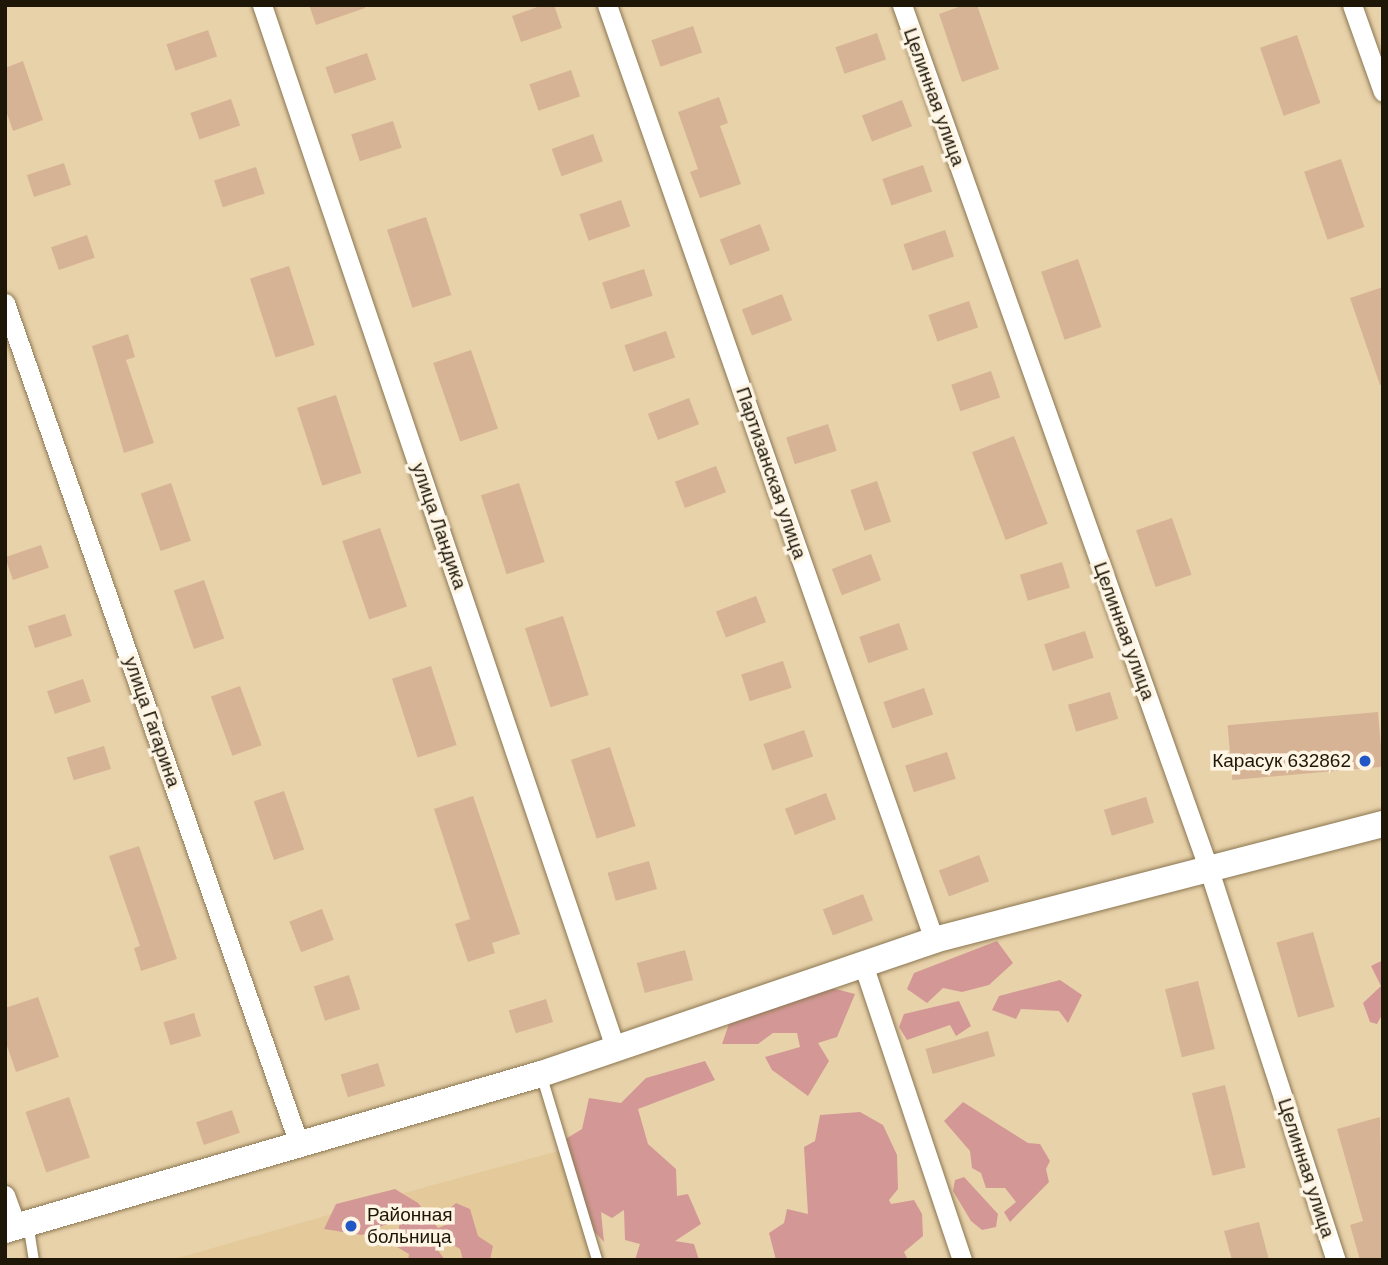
<!DOCTYPE html>
<html>
<head>
<meta charset="utf-8">
<style>
  body { margin:0 }
  #map { position:relative; width:1388px; height:1265px; overflow:hidden; background:#e8d2aa; font-family:Arial,sans-serif }
  div>[style] { position:absolute }
  .built>* { inset:0; background:#e4ca9b }
  .green>* { inset:0; background:#d39895 }
  .building>* { inset:0; background:#d7b395; transform-origin:0 0 }
  .roads { filter:drop-shadow(0 0 2px #8a7651) drop-shadow(0 0 2px #8a7651) }
  .lane>* { height:10px; margin:-5px; padding:0 5px; transform-origin:5px; border-radius:5px; background:#fff }
  .street>* { height:19px; margin:-9.5px; padding:0 9.5px; transform-origin:9.5px; border-radius:9.5px; background:#fff }
  .secondary>* { height:26px; margin:-13px; padding:0 13px; transform-origin:13px; border-radius:13px; background:#fff }
  .dots>* { width:19px; height:19px; translate:-50% -50%; box-sizing:border-box; border:4px solid #fef5e5; border-radius:50% }
  span { translate:-50% -50%; white-space:nowrap; text-align:center; line-height:1.15; -webkit-text-stroke:7px #fef5e5; paint-order:stroke }
  .street-label { font-size:19px; color:#1e1607 }
  .poi-label { font-size:19px; color:#1e1607 }
  .right { translate:-100% -50%; text-align:right }
  .left { translate:0 -50%; text-align:left }
  .frame { position:absolute; inset:0; border:7px solid #1e1607; pointer-events:none }
</style>
</head>
<body>
<div id="map">
  <div class="built">
    <div style="clip-path:polygon(569px 1148px,601px 1260px,171px 1260px,429px 1186px)"></div>
  </div>
  <div class="green">
    <div style="clip-path:polygon(997px 941px,1013px 963px,989px 985px,962px 992px,943px 988px,927px 1003px,907px 989px,914px 973px)"></div>
    <div style="clip-path:polygon(1383px 960px,1383px 1013px,1377px 1024px,1370px 1022px,1363px 1003px,1381px 986px,1371px 966px)"></div>
    <div style="clip-path:polygon(1060px 980px,1082px 995px,1068px 1023px,1059px 1011px,1021px 1009px,1016px 1019px,992px 1010px,999px 996px)"></div>
    <div style="clip-path:polygon(824px 986px,855px 994px,837px 1037px,818px 1043px,829px 1061px,808px 1096px,772px 1070px,765px 1057px,800px 1047px,797px 1033px,773px 1033px,758px 1044px,722px 1044px,730px 1021px)"></div>
    <div style="clip-path:polygon(959px 1001px,971px 1026px,956px 1036px,950px 1025px,907px 1040px,899px 1027px,904px 1014px)"></div>
    <div style="clip-path:polygon(705px 1061px,715px 1080px,638px 1109px,648px 1144px,676px 1169px,677px 1196px,688px 1194px,701px 1224px,675px 1241px,694px 1244px,699px 1260px,635px 1260px,640px 1244px,625px 1240px,624px 1210px,612px 1218px,601px 1212px,604px 1242px,583px 1219px,564px 1140px,582px 1129px,589px 1098px,621px 1103px,646px 1078px)"></div>
    <div style="clip-path:polygon(963px 1102px,1028px 1143px,1040px 1144px,1050px 1161px,1046px 1169px,1049px 1182px,1010px 1222px,1004px 1212px,1016px 1202px,1005px 1188px,986px 1188px,981px 1173px,972px 1168px,970px 1151px,944px 1121px)"></div>
    <div style="clip-path:polygon(860px 1112px,883px 1125px,897px 1155px,898px 1189px,889px 1200px,891px 1204px,914px 1200px,922px 1214px,923px 1236px,904px 1252px,908px 1260px,776px 1260px,769px 1233px,784px 1223px,787px 1209px,808px 1214px,804px 1147px,815px 1141px,820px 1115px)"></div>
    <div style="clip-path:polygon(964px 1177px,998px 1214px,996px 1227px,982px 1230px,971px 1221px,953px 1191px,955px 1180px)"></div>
    <div style="clip-path:polygon(395px 1189px,418px 1203px,438px 1228px,451px 1223px,448px 1210px,456px 1203px,470px 1209px,478px 1236px,493px 1246px,490px 1260px,463px 1260px,460px 1249px,442px 1239px,435px 1246px,445px 1260px,408px 1260px,409px 1254px,397px 1247px,400px 1218px,362px 1235px,324px 1229px,336px 1204px)"></div>
  </div>
  <div class="building">
    <div style="clip-path:polygon(309px 5px,365px 5px,365px 8px,316px 25px)"></div>
    <div style="clip-path:polygon(543px 5px,554px 5px,562px 28px,521px 42px,512px 16px)"></div>
    <div style="clip-path:polygon(964px 5px,977px 5px,999px 69px,962px 82px,939px 14px)"></div>
    <div style="left:693px;top:26px;width:28px;height:44px;rotate:71deg"></div>
    <div style="left:208px;top:30px;width:28px;height:44px;rotate:71deg"></div>
    <div style="left:877px;top:33px;width:28px;height:44px;rotate:71deg"></div>
    <div style="left:1297px;top:35px;width:72px;height:39px;rotate:71deg"></div>
    <div style="left:367px;top:53px;width:28px;height:44px;rotate:71deg"></div>
    <div style="clip-path:polygon(23px 61px,43px 120px,13px 131px,5px 108px,5px 68px)"></div>
    <div style="left:571px;top:70px;width:28px;height:44px;rotate:71deg"></div>
    <div style="clip-path:polygon(719px 97px,728px 123px,720px 126px,741px 184px,700px 198px,690px 172px,698px 169px,678px 112px)"></div>
    <div style="left:231px;top:99px;width:28px;height:43px;rotate:71deg"></div>
    <div style="left:902px;top:100px;width:28px;height:43px;rotate:69deg"></div>
    <div style="left:393px;top:121px;width:28px;height:44px;rotate:72deg"></div>
    <div style="left:593px;top:134px;width:29px;height:44px;rotate:70deg"></div>
    <div style="left:1341px;top:159px;width:72px;height:39px;rotate:71deg"></div>
    <div style="left:64px;top:163px;width:23px;height:39px;rotate:72deg"></div>
    <div style="left:923px;top:165px;width:28px;height:43px;rotate:71deg"></div>
    <div style="left:256px;top:167px;width:28px;height:44px;rotate:72deg"></div>
    <div style="left:621px;top:200px;width:28px;height:44px;rotate:71deg"></div>
    <div style="left:426px;top:217px;width:82px;height:41px;rotate:72deg"></div>
    <div style="left:760px;top:224px;width:28px;height:43px;rotate:69deg"></div>
    <div style="left:945px;top:230px;width:28px;height:44px;rotate:71deg"></div>
    <div style="left:87px;top:235px;width:24px;height:38px;rotate:71deg"></div>
    <div style="left:1078px;top:259px;width:72px;height:39px;rotate:71deg"></div>
    <div style="left:289px;top:266px;width:83px;height:41px;rotate:72deg"></div>
    <div style="left:644px;top:269px;width:28px;height:44px;rotate:72deg"></div>
    <div style="clip-path:polygon(1383px 287px,1383px 384px,1380px 385px,1350px 298px)"></div>
    <div style="left:782px;top:294px;width:28px;height:43px;rotate:69deg"></div>
    <div style="left:969px;top:301px;width:28px;height:43px;rotate:71deg"></div>
    <div style="left:666px;top:331px;width:28px;height:44px;rotate:71deg"></div>
    <div style="clip-path:polygon(128px 334px,135px 357px,126px 360px,154px 443px,124px 453px,92px 346px)"></div>
    <div style="left:471px;top:350px;width:83px;height:40px;rotate:71deg"></div>
    <div style="left:991px;top:371px;width:28px;height:42px;rotate:71deg"></div>
    <div style="left:336px;top:395px;width:82px;height:41px;rotate:72deg"></div>
    <div style="left:689px;top:398px;width:28px;height:44px;rotate:69deg"></div>
    <div style="left:828px;top:424px;width:28px;height:44px;rotate:72deg"></div>
    <div style="left:1014px;top:436px;width:94px;height:45px;rotate:69deg"></div>
    <div style="left:716px;top:466px;width:28px;height:44px;rotate:69deg"></div>
    <div style="left:877px;top:481px;width:43px;height:28px;rotate:71deg"></div>
    <div style="left:171px;top:483px;width:61px;height:32px;rotate:71deg"></div>
    <div style="left:519px;top:483px;width:83px;height:40px;rotate:72deg"></div>
    <div style="left:1172px;top:518px;width:60px;height:38px;rotate:71deg"></div>
    <div style="left:380px;top:528px;width:83px;height:40px;rotate:71deg"></div>
    <div style="left:41px;top:545px;width:24px;height:38px;rotate:71deg"></div>
    <div style="left:871px;top:554px;width:28px;height:42px;rotate:69deg"></div>
    <div style="left:1062px;top:562px;width:27px;height:44px;rotate:73deg"></div>
    <div style="left:204px;top:580px;width:62px;height:32px;rotate:71deg"></div>
    <div style="left:756px;top:596px;width:28px;height:43px;rotate:69deg"></div>
    <div style="left:65px;top:614px;width:23px;height:39px;rotate:72deg"></div>
    <div style="left:563px;top:616px;width:83px;height:40px;rotate:72deg"></div>
    <div style="left:899px;top:623px;width:28px;height:42px;rotate:71deg"></div>
    <div style="left:1085px;top:631px;width:28px;height:43px;rotate:72deg"></div>
    <div style="left:783px;top:661px;width:28px;height:44px;rotate:72deg"></div>
    <div style="left:431px;top:666px;width:83px;height:41px;rotate:72deg"></div>
    <div style="left:83px;top:679px;width:24px;height:38px;rotate:71deg"></div>
    <div style="left:240px;top:686px;width:63px;height:31px;rotate:70deg"></div>
    <div style="left:924px;top:688px;width:28px;height:43px;rotate:71deg"></div>
    <div style="left:1110px;top:692px;width:28px;height:44px;rotate:73deg"></div>
    <div style="left:1378px;top:712px;width:55px;height:151px;rotate:85deg"></div>
    <div style="left:804px;top:730px;width:28px;height:43px;rotate:71deg"></div>
    <div style="left:104px;top:746px;width:24px;height:39px;rotate:73deg"></div>
    <div style="left:610px;top:747px;width:83px;height:41px;rotate:72deg"></div>
    <div style="left:947px;top:752px;width:28px;height:44px;rotate:72deg"></div>
    <div style="left:284px;top:791px;width:62px;height:32px;rotate:71deg"></div>
    <div style="left:826px;top:793px;width:28px;height:44px;rotate:69deg"></div>
    <div style="clip-path:polygon(473px 796px,520px 934px,492px 943px,495px 953px,468px 962px,455px 924px,470px 919px,434px 809px)"></div>
    <div style="left:1146px;top:797px;width:27px;height:44px;rotate:73deg"></div>
    <div style="clip-path:polygon(139px 846px,177px 959px,141px 971px,134px 948px,140px 946px,109px 856px)"></div>
    <div style="left:979px;top:855px;width:28px;height:43px;rotate:69deg"></div>
    <div style="left:649px;top:861px;width:29px;height:43px;rotate:74deg"></div>
    <div style="left:863px;top:894px;width:28px;height:43px;rotate:69deg"></div>
    <div style="left:322px;top:909px;width:33px;height:35px;rotate:69deg"></div>
    <div style="left:1313px;top:932px;width:78px;height:38px;rotate:74deg"></div>
    <div style="left:685px;top:950px;width:31px;height:50px;rotate:75deg"></div>
    <div style="left:349px;top:975px;width:36px;height:37px;rotate:72deg"></div>
    <div style="left:1198px;top:981px;width:70px;height:34px;rotate:76deg"></div>
    <div style="clip-path:polygon(38px 997px,59px 1057px,16px 1072px,5px 1040px,5px 1008px)"></div>
    <div style="left:546px;top:999px;width:24px;height:39px;rotate:73deg"></div>
    <div style="left:194px;top:1013px;width:24px;height:32px;rotate:73deg"></div>
    <div style="left:988px;top:1031px;width:26px;height:65px;rotate:74deg"></div>
    <div style="left:378px;top:1063px;width:24px;height:39px;rotate:73deg"></div>
    <div style="left:1225px;top:1085px;width:85px;height:34px;rotate:76deg"></div>
    <div style="left:69px;top:1097px;width:64px;height:46px;rotate:71deg"></div>
    <div style="left:232px;top:1110px;width:24px;height:38px;rotate:71deg"></div>
    <div style="clip-path:polygon(1380px 1117px,1383px 1260px,1360px 1260px,1350px 1225px,1363px 1221px,1337px 1129px)"></div>
    <div style="clip-path:polygon(1259px 1222px,1269px 1260px,1232px 1260px,1224px 1231px)"></div>
  </div>
  <div class="roads">
    <div class="lane">
      <div style="left:541px;top:1074px;width:194px;rotate:73.2deg"></div>
      <div style="left:28px;top:1223px;width:37px;rotate:81deg"></div>
    </div>
    <div class="street">
      <div style="left:262px;top:5px;width:1100px;rotate:71.29deg"></div>
      <div style="left:607px;top:5px;width:991px;rotate:70.72deg"></div>
      <div style="left:902px;top:5px;width:918px;rotate:70.46deg"></div>
      <div style="left:1209px;top:870px;width:410px;rotate:72deg"></div>
      <div style="left:1352px;top:5px;width:92px;rotate:70.4deg"></div>
      <div style="left:5px;top:303px;width:888px;rotate:70.73deg"></div>
      <div style="left:863px;top:964px;width:312px;rotate:71.5deg"></div>
      <div style="left:5px;top:1195px;width:33px;rotate:70deg"></div>
    </div>
    <div class="secondary">
      <div style="left:5px;top:1230px;width:558px;rotate:-16.23deg"></div>
      <div style="left:541px;top:1074px;width:415px;rotate:-18.8deg"></div>
      <div style="left:934px;top:940px;width:464px;rotate:-14.5deg"></div>
    </div>
  </div>
  <div class="dots">
    <div style="left:1365px;top:761px;background:#2158c5"></div>
    <div style="left:351px;top:1226px;background:#2158c5"></div>
  </div>
  <div class="street-label">
    <span style="left:934px;top:97px;rotate:70deg">Целинная улица</span>
    <span style="left:771px;top:473px;rotate:71deg">Партизанская улица</span>
    <span style="left:439px;top:526px;rotate:71deg">улица Ландика</span>
    <span style="left:1124px;top:631px;rotate:70deg">Целинная улица</span>
    <span style="left:152px;top:722px;rotate:71deg">улица Гагарина</span>
    <span style="left:1306px;top:1168px;rotate:72deg">Целинная улица</span>
  </div>
  <div class="poi-label">
    <span class="right" style="left:1351px;top:761px">Карасук 632862</span>
    <span class="left" style="left:367px;top:1226px">Районная<br>больница</span>
  </div>
  <div class="frame"></div>
</div>
</body>
</html>
